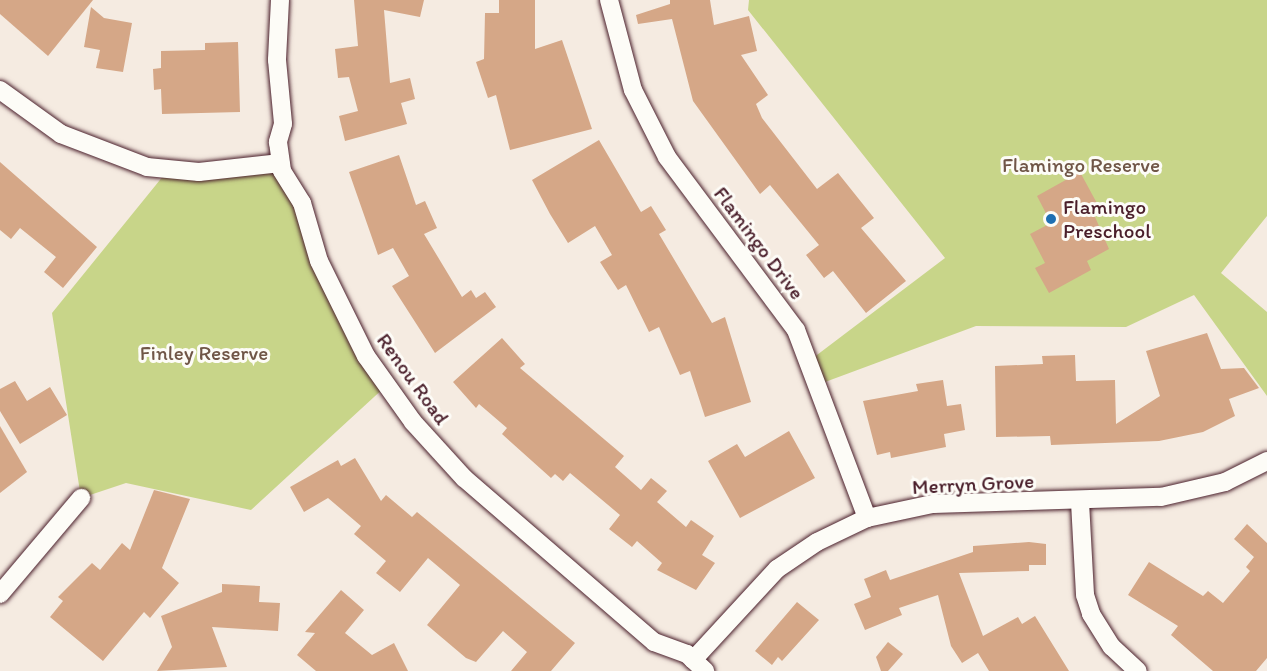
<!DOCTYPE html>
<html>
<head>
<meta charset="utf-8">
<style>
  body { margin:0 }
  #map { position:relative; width:1267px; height:671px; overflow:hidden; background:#f5ebe1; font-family:Itim,sans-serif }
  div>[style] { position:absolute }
  .green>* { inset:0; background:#c8d589 }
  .building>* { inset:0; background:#d5a787 }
  .roads { filter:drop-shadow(0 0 2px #4a1f2b) drop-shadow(0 0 2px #4a1f2b) }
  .minor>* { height:18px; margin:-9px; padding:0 9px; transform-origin:9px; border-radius:9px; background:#fdfcf7 }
  .dots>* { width:16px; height:16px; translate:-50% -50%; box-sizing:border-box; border:3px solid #fdfcf7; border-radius:50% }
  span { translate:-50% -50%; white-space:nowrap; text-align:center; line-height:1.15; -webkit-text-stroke:6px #fdfcf7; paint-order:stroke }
  .park-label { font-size:21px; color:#705647 }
  .poi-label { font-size:21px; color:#4a1f2b }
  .left { translate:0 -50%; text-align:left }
  .street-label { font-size:21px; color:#4a1f2b }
</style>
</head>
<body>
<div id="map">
  <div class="green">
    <div style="clip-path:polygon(749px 0,1267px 0,1267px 216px,1221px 273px,1267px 312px,1267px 396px,1194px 295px,1126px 327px,976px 326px,817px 385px,809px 361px,945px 258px,748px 10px)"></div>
    <div style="clip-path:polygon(281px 163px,386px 386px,251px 510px,126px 483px,81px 498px,52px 313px,168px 170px)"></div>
  </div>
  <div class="building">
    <div style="clip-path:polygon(0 0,93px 0,48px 56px,0 14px)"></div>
    <div style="clip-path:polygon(354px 0,424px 0,420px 17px,384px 10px,390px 83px,410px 78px,415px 99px,401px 103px,407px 124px,345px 141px,339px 116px,358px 111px,349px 77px,338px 78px,335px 49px,358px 46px)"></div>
    <div style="clip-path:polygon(499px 0,535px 0,535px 49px,562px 40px,592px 129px,510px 150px,496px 95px,488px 98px,476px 62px,484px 59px,485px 13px,499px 13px)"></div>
    <div style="clip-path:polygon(670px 0,710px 0,714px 25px,749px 16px,757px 51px,741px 55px,768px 95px,756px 104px,762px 118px,817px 189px,838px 173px,874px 218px,861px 228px,906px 281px,866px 313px,833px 271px,824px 278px,806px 255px,819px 245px,770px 185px,760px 194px,693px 101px,672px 19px,638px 24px,636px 15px,670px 4px)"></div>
    <div style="clip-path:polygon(91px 7px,104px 18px,132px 23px,123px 72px,96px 68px,100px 50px,84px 47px)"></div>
    <div style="clip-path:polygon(238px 42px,240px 112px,162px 114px,161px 89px,154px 90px,153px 69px,161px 68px,161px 51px,205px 50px,205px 43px)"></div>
    <div style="clip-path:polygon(599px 140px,641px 212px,651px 206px,666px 230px,659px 234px,712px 323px,725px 317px,751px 402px,705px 417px,690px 371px,680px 375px,659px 327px,649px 332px,626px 285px,618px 290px,600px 262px,612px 255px,595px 226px,568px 243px,550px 214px,532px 180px)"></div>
    <div style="clip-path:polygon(399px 155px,416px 205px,425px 201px,437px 228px,424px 234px,462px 297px,471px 290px,476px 298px,485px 292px,496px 307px,435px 353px,392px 286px,409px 276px,393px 248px,378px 255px,349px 172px)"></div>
    <div style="clip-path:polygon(0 162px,97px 247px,63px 288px,44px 272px,56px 257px,20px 228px,11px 239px,0 230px)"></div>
    <div style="clip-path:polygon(1080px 172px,1099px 207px,1092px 210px,1109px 249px,1087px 261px,1091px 270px,1049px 293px,1035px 268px,1045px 263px,1030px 234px,1051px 223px,1037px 196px)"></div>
    <div style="clip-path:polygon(1207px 333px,1221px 369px,1244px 368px,1259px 388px,1229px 399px,1235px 416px,1203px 432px,1159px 441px,1051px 445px,1050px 436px,996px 437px,995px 366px,1043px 364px,1042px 356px,1075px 355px,1076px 381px,1115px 380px,1116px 424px,1160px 396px,1146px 351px)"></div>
    <div style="clip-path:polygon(502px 338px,525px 364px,520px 368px,624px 456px,615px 467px,641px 490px,651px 478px,667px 491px,657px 502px,686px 527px,691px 520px,714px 536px,702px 555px,715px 563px,696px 590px,657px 570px,662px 563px,637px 541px,632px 547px,609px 529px,620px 515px,570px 473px,563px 481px,555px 474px,551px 478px,502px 434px,507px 428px,479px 404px,476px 408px,453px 382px)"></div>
    <div style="clip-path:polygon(943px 380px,947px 406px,961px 404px,965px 430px,944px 434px,946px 447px,891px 458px,890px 452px,877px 455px,863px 401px,918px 391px,916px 384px)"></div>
    <div style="clip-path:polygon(15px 381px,27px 401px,50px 387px,67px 415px,20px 444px,0 411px,0 389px)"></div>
    <div style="clip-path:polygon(0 426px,27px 472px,0 493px)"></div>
    <div style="clip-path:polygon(789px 431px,815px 478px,740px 518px,708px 461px,737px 444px,745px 457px)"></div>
    <div style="clip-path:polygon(355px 458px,381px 501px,386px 495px,412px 517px,417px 512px,575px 643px,551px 671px,511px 671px,527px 652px,503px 631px,476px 662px,466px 658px,427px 625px,460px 585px,428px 558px,400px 592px,376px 573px,386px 561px,354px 534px,361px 526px,328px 498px,304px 512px,290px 487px,338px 460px,341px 466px)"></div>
    <div style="clip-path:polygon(154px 490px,190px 499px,162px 568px,179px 583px,150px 618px,144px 612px,103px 661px,50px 617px,63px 601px,58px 597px,92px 563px,100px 570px,122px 543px,130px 550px)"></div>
    <div style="clip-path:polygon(1247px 524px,1267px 543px,1267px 658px,1256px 671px,1213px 671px,1171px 635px,1178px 626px,1128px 595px,1149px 562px,1203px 596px,1208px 591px,1223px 603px,1250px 571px,1246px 567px,1254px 557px,1234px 539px)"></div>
    <div style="clip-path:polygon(1029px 542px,1046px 544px,1046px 565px,1029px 565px,1029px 571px,959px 573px,983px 636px,1018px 617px,1022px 624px,1035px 616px,1069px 671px,989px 671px,978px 653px,962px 663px,951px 646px,938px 595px,899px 608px,902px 615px,865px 630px,854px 604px,871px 597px,864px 579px,886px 570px,890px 580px,973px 552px,973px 546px)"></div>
    <div style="clip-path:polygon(222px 584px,260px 586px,259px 602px,280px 603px,278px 631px,212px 627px,227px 667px,157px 671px,172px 647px,161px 616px,222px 592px)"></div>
    <div style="clip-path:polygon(341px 590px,364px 610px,345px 633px,372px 655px,394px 643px,408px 671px,316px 671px,297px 655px,315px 633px,305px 632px)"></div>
    <div style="clip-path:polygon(797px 602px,819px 620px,782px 661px,778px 657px,772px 665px,755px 651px)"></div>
    <div style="clip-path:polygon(888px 642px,903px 654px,888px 671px,881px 671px,876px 657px)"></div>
  </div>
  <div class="roads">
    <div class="minor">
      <div style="left:280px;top:0;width:60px;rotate:92.9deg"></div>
      <div style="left:277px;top:60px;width:64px;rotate:84.6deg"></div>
      <div style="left:283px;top:124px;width:19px;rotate:106deg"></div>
      <div style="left:278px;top:142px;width:29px;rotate:82deg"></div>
      <div style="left:282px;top:171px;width:38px;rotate:58deg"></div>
      <div style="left:302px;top:203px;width:60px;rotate:73.7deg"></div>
      <div style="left:319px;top:261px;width:106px;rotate:63.7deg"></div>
      <div style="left:366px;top:356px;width:81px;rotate:54.5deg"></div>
      <div style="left:413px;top:422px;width:76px;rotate:47.7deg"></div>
      <div style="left:464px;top:478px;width:251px;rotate:40.8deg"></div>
      <div style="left:654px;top:642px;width:35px;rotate:20deg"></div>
      <div style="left:687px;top:654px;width:25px;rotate:43deg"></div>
      <div style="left:609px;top:0;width:93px;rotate:75.1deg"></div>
      <div style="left:633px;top:90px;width:75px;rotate:63.1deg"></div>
      <div style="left:667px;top:157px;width:216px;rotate:53.3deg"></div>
      <div style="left:796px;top:330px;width:201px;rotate:69.3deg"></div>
      <div style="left:0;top:90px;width:75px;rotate:35.8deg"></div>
      <div style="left:61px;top:134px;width:92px;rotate:21deg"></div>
      <div style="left:147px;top:167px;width:52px;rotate:5.5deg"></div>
      <div style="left:199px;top:172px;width:82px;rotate:-6.3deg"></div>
      <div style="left:1080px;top:502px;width:93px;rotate:86.9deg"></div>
      <div style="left:1085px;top:595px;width:20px;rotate:72deg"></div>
      <div style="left:1091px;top:614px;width:39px;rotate:58deg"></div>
      <div style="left:1112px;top:647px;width:35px;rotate:43deg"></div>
      <div style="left:0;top:594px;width:126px;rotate:-49.8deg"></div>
      <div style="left:693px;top:660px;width:124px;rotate:-47.3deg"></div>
      <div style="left:777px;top:569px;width:48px;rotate:-34deg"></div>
      <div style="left:817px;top:542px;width:55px;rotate:-25.6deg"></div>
      <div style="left:867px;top:518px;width:67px;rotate:-12deg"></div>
      <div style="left:933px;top:504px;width:228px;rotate:-1.8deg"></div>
      <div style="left:1161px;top:497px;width:66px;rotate:-13.2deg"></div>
      <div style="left:1225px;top:482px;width:47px;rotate:-26.6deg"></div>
    </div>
  </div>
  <div class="dots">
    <div style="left:1051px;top:219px;background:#1f6fb2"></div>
  </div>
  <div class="park-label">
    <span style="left:1081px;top:165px">Flamingo Reserve</span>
    <span style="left:204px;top:353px">Finley Reserve</span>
  </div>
  <div class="poi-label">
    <span class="left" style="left:1063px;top:219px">Flamingo<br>Preschool</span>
  </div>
  <div class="street-label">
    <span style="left:759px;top:243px;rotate:53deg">Flamingo Drive</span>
    <span style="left:413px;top:379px;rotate:54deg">Renou Road</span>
    <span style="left:973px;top:484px;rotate:-3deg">Merryn Grove</span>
  </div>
</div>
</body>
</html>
